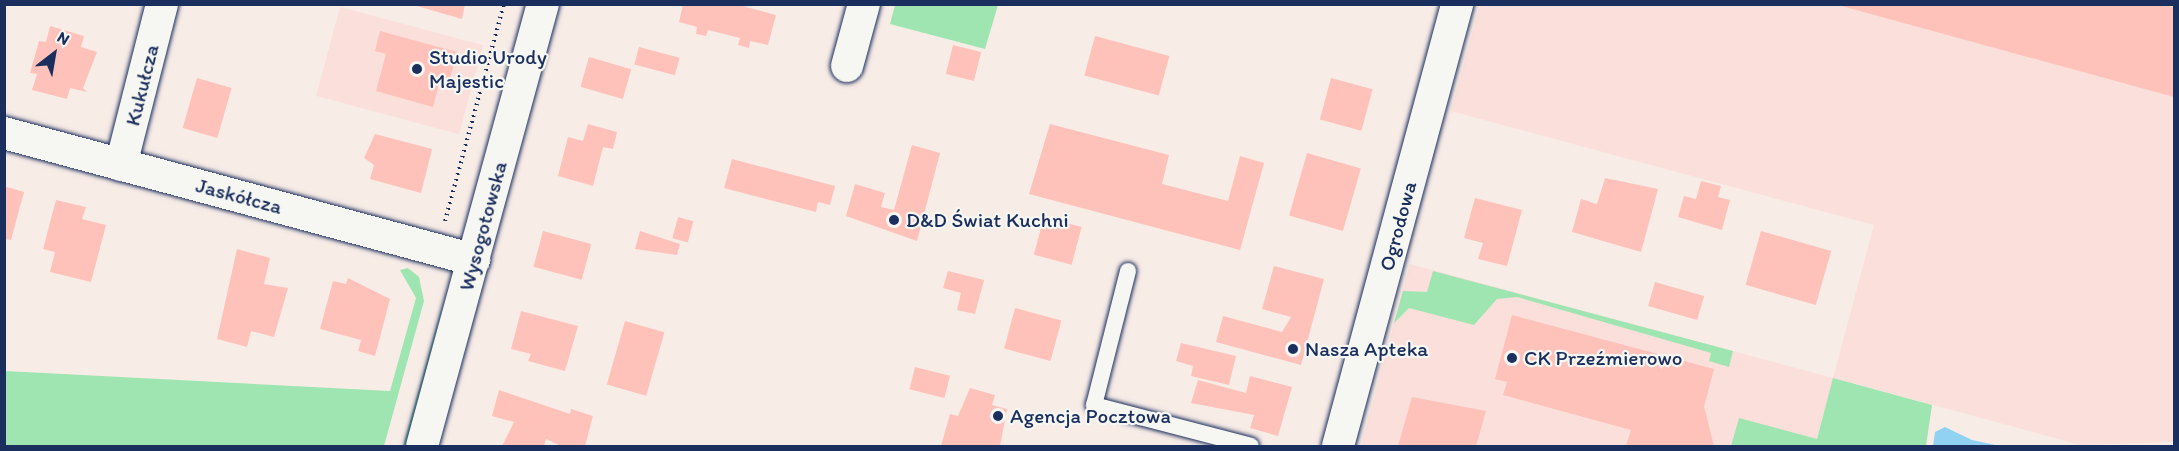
<!DOCTYPE html>
<html>
<head>
<meta charset="utf-8">
<style>
  body { margin:0 }
  #map { position:relative; width:2179px; height:451px; overflow:hidden; background:#f8ece7; font-family:Itim,sans-serif }
  div>[style] { position:absolute }
  .built>* { inset:0; background:#fadfda; transform-origin:0 0 }
  .green>* { inset:0; background:#9fe5b1 }
  .water>* { inset:0; background:#91d2f3 }
  .building>* { inset:0; background:#fec2ba; transform-origin:0 0 }
  .path>* { height:4px; margin-top:-2px; transform-origin:0; background:repeating-linear-gradient(90deg,#1b2f5e 0 1.5px,transparent 0 6px) }
  .roads { filter:drop-shadow(0 0 2px #1b2f5e) drop-shadow(0 0 2px #1b2f5e) }
  .service>* { height:16px; margin:-8px; padding:0 8px; transform-origin:8px; border-radius:8px; background:#f6f6f2 }
  .minor>* { height:32px; margin:-16px; padding:0 16px; transform-origin:16px; border-radius:16px; background:#f6f6f2 }
  .dots>* { width:16px; height:16px; translate:-50% -50%; box-sizing:border-box; border:3px solid #f6f6f2; border-radius:50% }
  span { translate:-50% -50%; white-space:nowrap; text-align:center; line-height:1.15; -webkit-text-stroke:4.5px #f6f6f2; paint-order:stroke }
  .poi-label { font-size:21px; color:#1b2f5e }
  .left { translate:0 -50%; text-align:left }
  .street-label { font-size:21px; color:#1b2f5e }
  .frame { position:absolute; inset:0; border:6px solid #1b2f5e; pointer-events:none }
  .north { position:absolute; left:24px; top:24px; width:60px; height:60px; -webkit-text-stroke:4px #f6f6f2; paint-order:stroke; rotate:31deg; font-size:16px; font-weight:700; line-height:24px; text-align:center; color:#1b2f5e }
  .north::after { content:''; display:block; margin:auto; width:21px; height:27px; background:#1b2f5e; clip-path:polygon(50% 0,100% 100%,50% 72%,0 100%) }
</style>
</head>
<body>
<div id="map">
  <div class="built">
    <div style="clip-path:polygon(1480px 5px,2174px 5px,2174px 442px,2081px 445px,1834px 378px,1815px 446px,1361px 446px,1410px 264px,1833px 378px,1874px 225px,1451px 111px)"></div>
    <div style="left:340px;top:7px;width:148px;height:92px;rotate:15deg"></div>
  </div>
  <div class="green">
    <div style="clip-path:polygon(895px 5px,895px 4px,998px 5px,985px 49px,890px 24px)"></div>
    <div style="clip-path:polygon(408px 268px,419px 277px,424px 301px,384px 446px,5px 446px,5px 371px,390px 391px,416px 298px,400px 270px)"></div>
    <div style="clip-path:polygon(1433px 271px,1733px 351px,1729px 367px,1709px 361px,1711px 353px,1517px 297px,1497px 299px,1474px 325px,1409px 308px,1394px 323px,1403px 291px,1427px 292px)"></div>
    <div style="clip-path:polygon(446px 292px,407px 446px,403px 446px)"></div>
    <div style="clip-path:polygon(1833px 378px,1932px 405px,1926px 446px,1731px 446px,1739px 418px,1817px 439px)"></div>
  </div>
  <div class="water">
    <div style="clip-path:polygon(1945px 427px,1972px 440px,2000px 446px,1933px 446px,1935px 432px)"></div>
  </div>
  <div class="building">
    <div style="clip-path:polygon(410px 4px,465px 4px,462px 19px)"></div>
    <div style="clip-path:polygon(683px 4px,735px 4px,776px 15px,768px 45px,750px 41px,749px 48px,738px 45px,740px 38px,708px 30px,706px 36px,696px 34px,697px 27px,679px 22px)"></div>
    <div style="clip-path:polygon(2160px 4px,2174px 8px,2174px 97px,1838px 5px)"></div>
    <div style="clip-path:polygon(50px 26px,84px 36px,81px 47px,97px 52px,83px 88px,87px 92px,70px 88px,67px 99px,32px 90px,37px 74px,30px 73px,39px 41px,46px 42px)"></div>
    <div style="clip-path:polygon(380px 31px,457px 52px,450px 79px,441px 76px,433px 107px,376px 91px,386px 54px,375px 51px)"></div>
    <div style="left:1095px;top:36px;width:77px;height:41px;rotate:15deg"></div>
    <div style="left:953px;top:45px;width:29px;height:30px;rotate:14deg"></div>
    <div style="left:639px;top:47px;width:42px;height:18px;rotate:15deg"></div>
    <div style="left:589px;top:57px;width:44px;height:31px;rotate:16deg"></div>
    <div style="left:197px;top:78px;width:36px;height:52px;rotate:16deg"></div>
    <div style="left:1331px;top:78px;width:43px;height:43px;rotate:15deg"></div>
    <div style="clip-path:polygon(588px 124px,617px 132px,613px 149px,603px 147px,593px 186px,558px 176px,568px 137px,583px 141px)"></div>
    <div style="clip-path:polygon(1050px 124px,1169px 155px,1162px 184px,1228px 201px,1240px 156px,1264px 163px,1240px 250px,1029px 194px)"></div>
    <div style="clip-path:polygon(375px 134px,432px 149px,421px 193px,370px 179px,374px 165px,364px 158px)"></div>
    <div style="clip-path:polygon(912px 145px,940px 153px,917px 241px,846px 216px,855px 184px,885px 193px,881px 207px,894px 210px)"></div>
    <div style="left:1307px;top:153px;width:56px;height:65px;rotate:16deg"></div>
    <div style="clip-path:polygon(732px 159px,835px 186px,830px 205px,818px 202px,816px 212px,724px 188px)"></div>
    <div style="clip-path:polygon(1605px 178px,1658px 189px,1641px 252px,1572px 232px,1581px 199px,1597px 204px)"></div>
    <div style="clip-path:polygon(1701px 181px,1721px 186px,1718px 197px,1730px 200px,1722px 230px,1678px 217px,1684px 196px,1696px 199px)"></div>
    <div style="clip-path:polygon(4px 186px,24px 192px,11px 240px,4px 239px)"></div>
    <div style="clip-path:polygon(1475px 198px,1522px 210px,1507px 266px,1478px 259px,1483px 243px,1464px 238px)"></div>
    <div style="clip-path:polygon(56px 200px,86px 207px,82px 219px,106px 225px,91px 282px,50px 272px,55px 252px,43px 249px)"></div>
    <div style="left:678px;top:217px;width:16px;height:22px;rotate:15deg"></div>
    <div style="left:1044px;top:217px;width:39px;height:39px;rotate:15deg"></div>
    <div style="left:543px;top:231px;width:50px;height:37px;rotate:15deg"></div>
    <div style="clip-path:polygon(640px 231px,680px 244px,677px 255px,635px 249px)"></div>
    <div style="left:1761px;top:231px;width:73px;height:56px;rotate:16deg"></div>
    <div style="clip-path:polygon(237px 249px,270px 258px,264px 284px,288px 288px,274px 337px,251px 331px,247px 347px,217px 339px)"></div>
    <div style="clip-path:polygon(1274px 266px,1324px 279px,1301px 365px,1216px 342px,1223px 316px,1282px 332px,1291px 317px,1262px 309px)"></div>
    <div style="clip-path:polygon(948px 271px,984px 280px,975px 314px,957px 310px,961px 293px,943px 288px)"></div>
    <div style="clip-path:polygon(348px 278px,390px 299px,375px 356px,358px 351px,361px 340px,320px 329px,333px 281px,346px 284px)"></div>
    <div style="left:1655px;top:282px;width:51px;height:25px;rotate:16deg"></div>
    <div style="left:1015px;top:308px;width:48px;height:42px;rotate:15deg"></div>
    <div style="clip-path:polygon(521px 311px,578px 326px,565px 371px,528px 361px,531px 354px,511px 349px)"></div>
    <div style="clip-path:polygon(1512px 315px,1714px 369px,1704px 407px,1714px 446px,1626px 446px,1631px 430px,1503px 395px,1507px 382px,1495px 379px)"></div>
    <div style="left:625px;top:321px;width:41px;height:66px;rotate:16deg"></div>
    <div style="clip-path:polygon(1181px 343px,1236px 356px,1229px 385px,1191px 376px,1193px 366px,1176px 361px)"></div>
    <div style="left:915px;top:367px;width:36px;height:23px;rotate:14deg"></div>
    <div style="clip-path:polygon(1250px 376px,1292px 387px,1278px 436px,1250px 428px,1254px 415px,1191px 403px,1198px 380px,1246px 393px)"></div>
    <div style="clip-path:polygon(970px 388px,995px 395px,992px 405px,1007px 409px,1000px 446px,941px 446px,950px 414px,958px 416px)"></div>
    <div style="clip-path:polygon(499px 390px,570px 414px,571px 409px,593px 416px,585px 446px,561px 446px,546px 439px,544px 446px,502px 446px,514px 422px,492px 416px)"></div>
    <div style="clip-path:polygon(1412px 397px,1486px 411px,1476px 446px,1398px 446px)"></div>
  </div>
  <div class="path">
    <div style="left:445px;top:221px;width:225px;rotate:-74.8deg"></div>
  </div>
  <div class="roads">
    <div class="service">
      <div style="left:1128px;top:271px;width:138px;rotate:104.2deg"></div>
      <div style="left:1094px;top:405px;width:162px;rotate:14.6deg"></div>
    </div>
    <div class="minor">
      <div style="left:847px;top:66px;width:64px;rotate:-74.7deg"></div>
      <div style="left:4px;top:133px;width:487px;rotate:15.1deg"></div>
      <div style="left:121px;top:165px;width:166px;rotate:-75.7deg"></div>
      <div style="left:422px;top:446px;width:458px;rotate:-74.7deg"></div>
      <div style="left:1338px;top:446px;width:458px;rotate:-74.9deg"></div>
    </div>
  </div>
  <div class="dots">
    <div style="left:417px;top:69px;background:#1b2f5e"></div>
    <div style="left:894px;top:220px;background:#1b2f5e"></div>
    <div style="left:1293px;top:349px;background:#1b2f5e"></div>
    <div style="left:1512px;top:358px;background:#1b2f5e"></div>
    <div style="left:998px;top:416px;background:#1b2f5e"></div>
  </div>
  <div class="poi-label">
    <span class="left" style="left:429px;top:69px">Studio Urody<br>Majestic</span>
    <span class="left" style="left:906px;top:220px">D&amp;D Świat Kuchni</span>
    <span class="left" style="left:1305px;top:349px">Nasza Apteka</span>
    <span class="left" style="left:1524px;top:358px">CK Przeźmierowo</span>
    <span class="left" style="left:1010px;top:416px">Agencja Pocztowa</span>
  </div>
  <div class="street-label">
    <span style="left:142px;top:85px;rotate:-76deg">Kukułcza</span>
    <span style="left:239px;top:196px;rotate:15deg">Jaskółcza</span>
    <span style="left:483px;top:226px;rotate:-75deg">Wysogotowska</span>
    <span style="left:1398px;top:226px;rotate:-75deg">Ogrodowa</span>
  </div>
  <div class="frame"></div>
  <div class="north">N</div>
</div>
</body>
</html>
